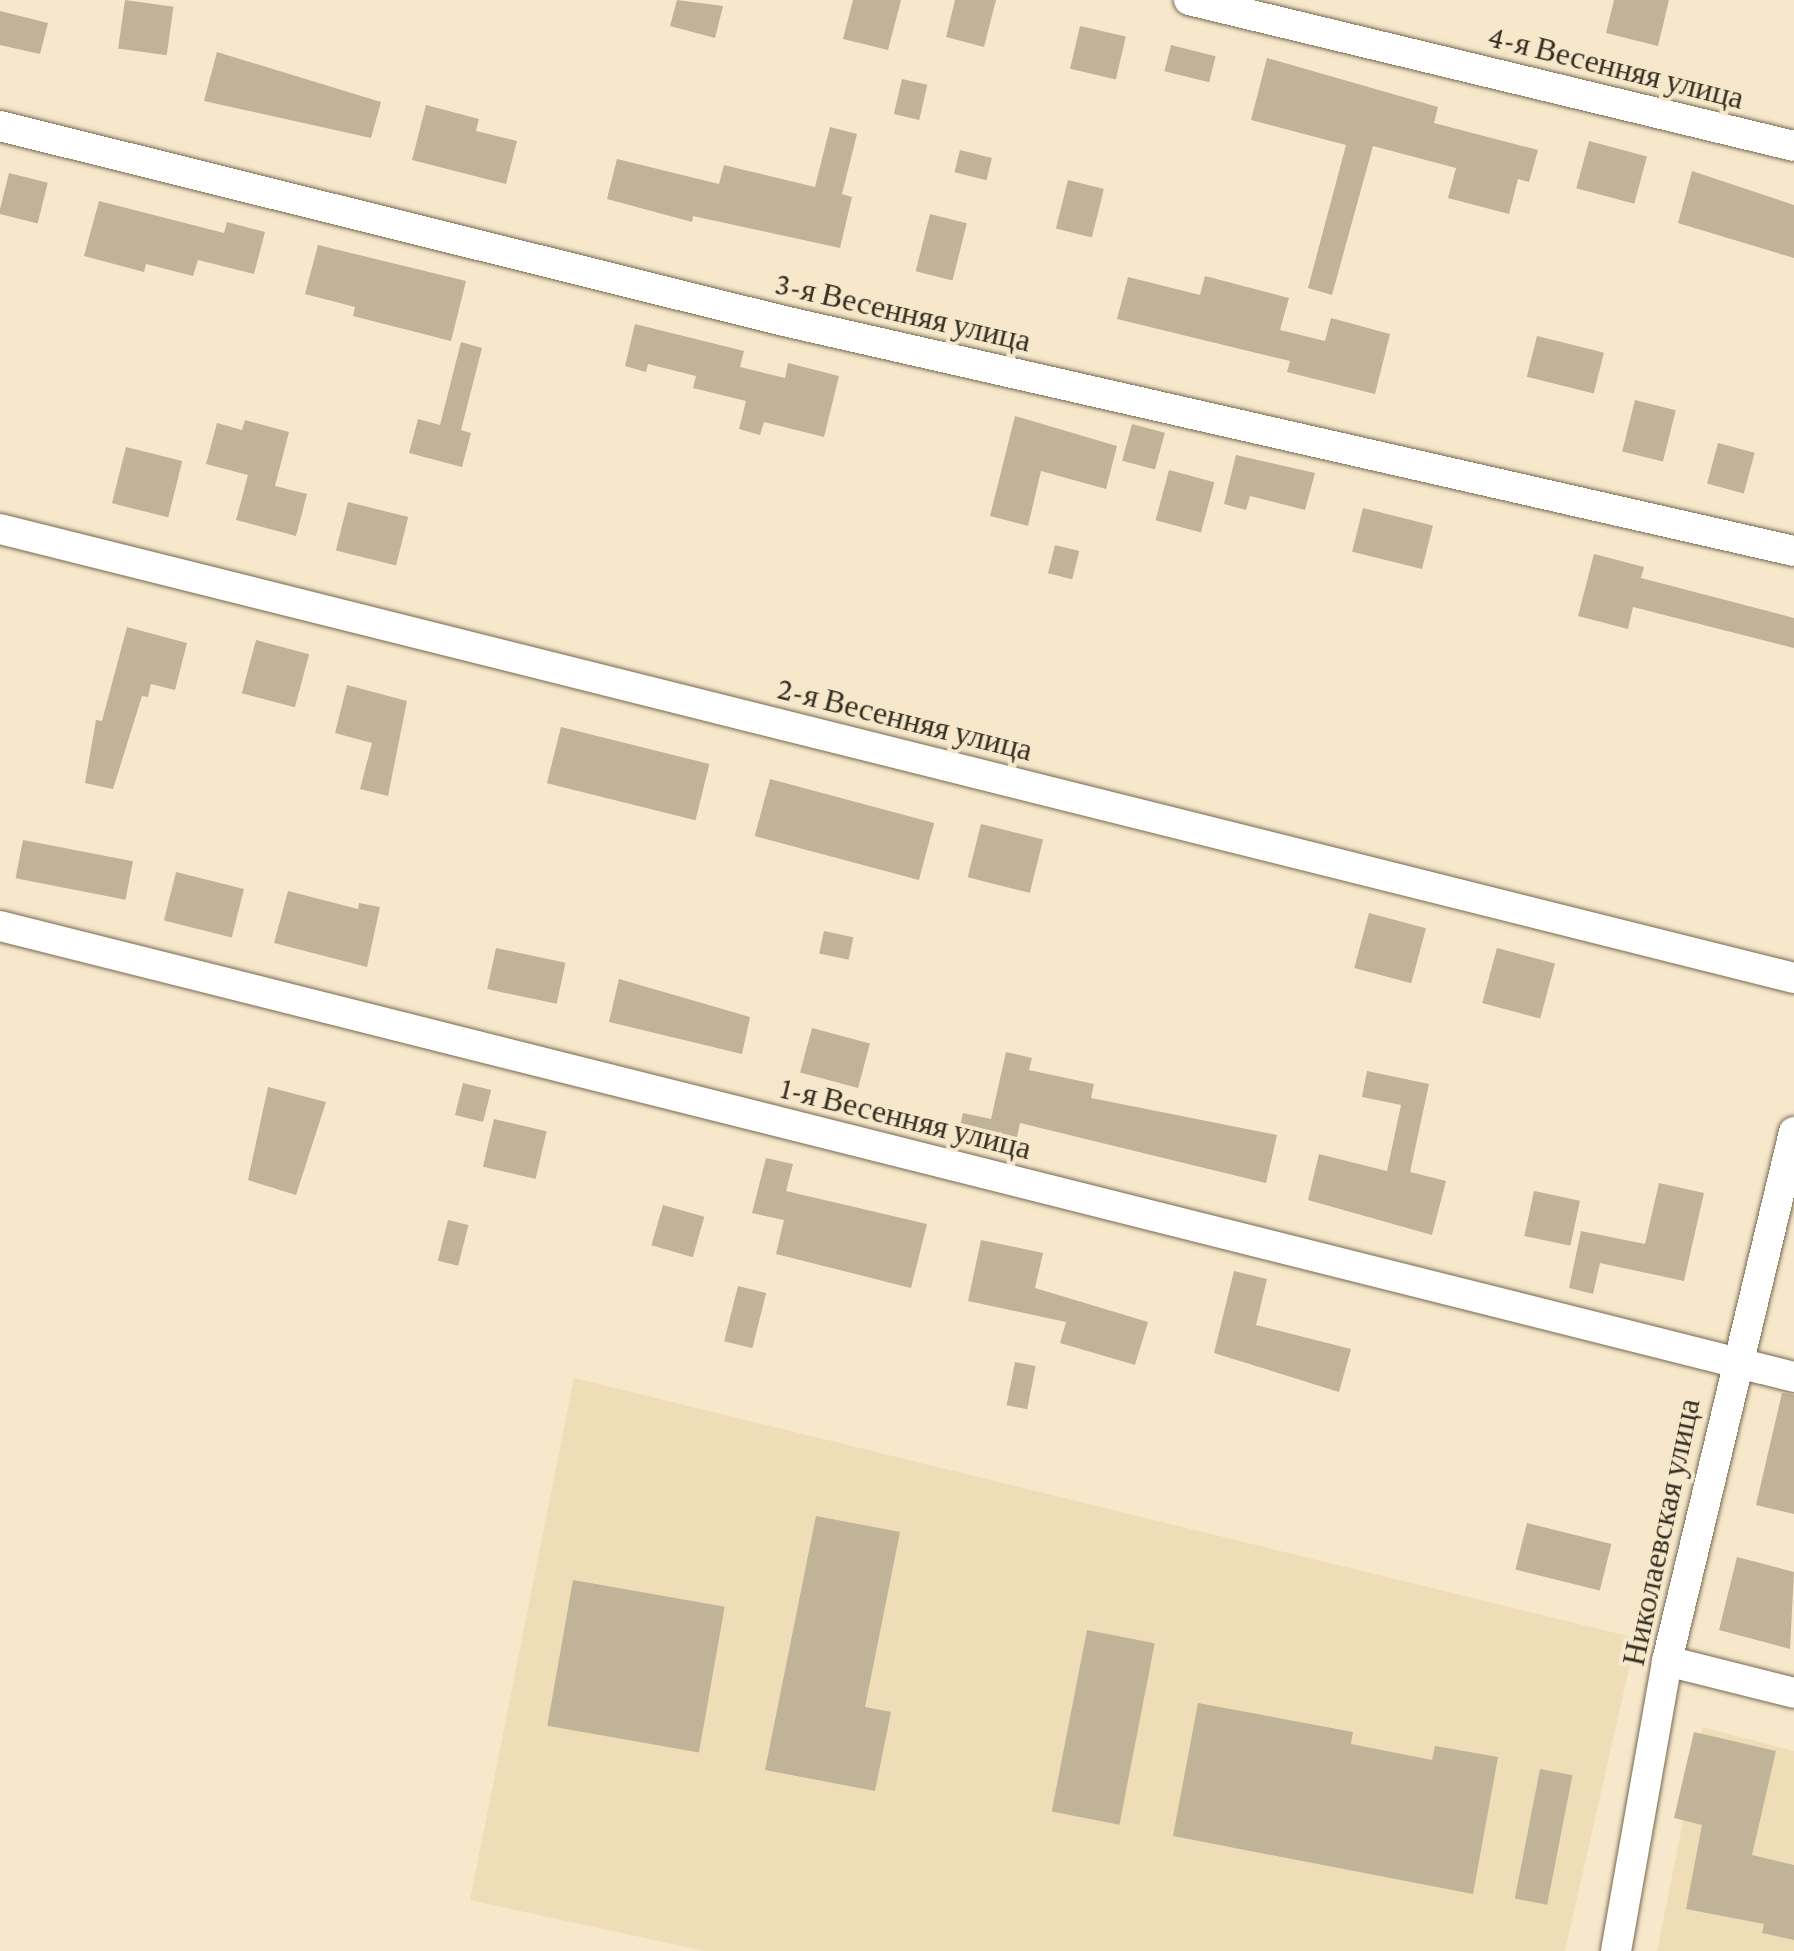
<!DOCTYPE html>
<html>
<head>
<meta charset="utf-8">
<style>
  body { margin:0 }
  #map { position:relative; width:1794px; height:1951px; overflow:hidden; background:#f7e8cb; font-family:"Crimson Pro",serif }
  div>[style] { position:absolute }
  .built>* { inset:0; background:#efddb8 }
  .building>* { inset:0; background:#c1b397; transform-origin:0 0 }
  .roads { filter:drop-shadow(0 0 2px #76694f) drop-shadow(0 0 2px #76694f) }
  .street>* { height:30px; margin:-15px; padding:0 15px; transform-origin:15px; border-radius:15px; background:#fff }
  span { translate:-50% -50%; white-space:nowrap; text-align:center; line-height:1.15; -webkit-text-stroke:8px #f7e8cb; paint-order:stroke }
  .street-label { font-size:32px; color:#352f24 }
</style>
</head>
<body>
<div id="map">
  <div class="built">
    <div style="clip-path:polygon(574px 1378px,1636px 1638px,1565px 1951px,704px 1951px,470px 1900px)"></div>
    <div style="clip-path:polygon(1702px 1727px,1794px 1751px,1794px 1951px,1657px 1951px)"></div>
  </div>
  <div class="building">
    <div style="left:125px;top:0;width:49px;height:49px;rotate:8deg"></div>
    <div style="clip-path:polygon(677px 0,723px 6px,715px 38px,670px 26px)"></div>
    <div style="clip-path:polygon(853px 0,901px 0,888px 50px,843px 39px)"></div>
    <div style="clip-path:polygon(955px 0,996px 0,984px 47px,946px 37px)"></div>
    <div style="clip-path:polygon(1614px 0,1669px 0,1658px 46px,1606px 33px)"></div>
    <div style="clip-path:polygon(0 11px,48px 23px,40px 54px,0 45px)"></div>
    <div style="left:1080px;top:26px;width:47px;height:44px;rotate:13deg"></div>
    <div style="left:1171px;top:45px;width:46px;height:27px;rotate:14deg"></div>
    <div style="clip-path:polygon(217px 52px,381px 102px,371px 138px,204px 101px)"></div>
    <div style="clip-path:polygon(1267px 58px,1438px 107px,1434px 123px,1538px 150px,1529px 182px,1518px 179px,1509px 214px,1448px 198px,1456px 168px,1373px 146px,1332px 295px,1308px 288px,1346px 145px,1251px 120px)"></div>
    <div style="left:902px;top:79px;width:26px;height:36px;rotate:13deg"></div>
    <div style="clip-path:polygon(426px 105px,479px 119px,476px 131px,517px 141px,506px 184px,412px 160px)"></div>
    <div style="clip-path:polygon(830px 127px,857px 134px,842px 194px,852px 197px,840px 248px,693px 216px,692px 222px,607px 199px,617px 159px,719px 184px,724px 165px,815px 187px)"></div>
    <div style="left:1589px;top:141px;width:60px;height:49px;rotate:15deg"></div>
    <div style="left:960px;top:150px;width:33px;height:23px;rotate:14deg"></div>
    <div style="clip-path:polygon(1692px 171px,1794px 205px,1794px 258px,1678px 223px)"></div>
    <div style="left:9px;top:173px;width:40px;height:42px;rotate:14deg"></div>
    <div style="left:1068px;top:180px;width:37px;height:50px;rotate:14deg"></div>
    <div style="clip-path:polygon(99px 201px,224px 233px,227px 222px,265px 232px,254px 274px,198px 260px,193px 276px,146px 264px,144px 272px,84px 256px)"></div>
    <div style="left:930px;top:214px;width:38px;height:59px;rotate:14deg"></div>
    <div style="clip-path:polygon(318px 245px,466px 281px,451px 341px,353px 316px,355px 307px,305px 294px)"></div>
    <div style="clip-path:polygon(1205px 276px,1289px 298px,1280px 330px,1325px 341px,1331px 318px,1390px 334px,1375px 394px,1287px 372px,1290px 361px,1117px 319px,1128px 277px,1200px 295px)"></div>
    <div style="clip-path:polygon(635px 324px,744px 351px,740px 367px,785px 378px,788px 363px,839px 376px,824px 437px,764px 422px,760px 435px,739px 429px,746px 401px,693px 388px,696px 376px,648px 364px,646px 372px,625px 366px)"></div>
    <div style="left:1537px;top:336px;width:69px;height:42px;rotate:14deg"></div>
    <div style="clip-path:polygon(461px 342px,482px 348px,461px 430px,471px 433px,462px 467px,409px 453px,418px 419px,440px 425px)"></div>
    <div style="left:1635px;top:400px;width:42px;height:53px;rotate:14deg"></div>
    <div style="clip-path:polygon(1015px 416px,1117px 446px,1106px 489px,1041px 471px,1028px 526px,990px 516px)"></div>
    <div style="clip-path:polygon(245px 420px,289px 432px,275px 486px,307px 494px,296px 536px,236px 520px,248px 475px,206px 464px,217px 423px,242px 430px)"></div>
    <div style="left:1132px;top:424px;width:34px;height:38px;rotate:15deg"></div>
    <div style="left:1718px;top:443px;width:38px;height:42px;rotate:15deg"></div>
    <div style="left:126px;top:447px;width:58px;height:58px;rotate:14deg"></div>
    <div style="clip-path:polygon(1236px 455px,1315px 473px,1305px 510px,1250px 496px,1246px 510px,1224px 504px)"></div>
    <div style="left:1169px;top:470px;width:47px;height:52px;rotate:15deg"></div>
    <div style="left:348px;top:502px;width:62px;height:50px;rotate:14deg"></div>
    <div style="left:1363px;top:508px;width:72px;height:45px;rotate:14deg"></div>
    <div style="left:1055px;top:545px;width:25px;height:29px;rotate:14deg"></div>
    <div style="clip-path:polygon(1594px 554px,1644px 567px,1641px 578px,1794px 618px,1794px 648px,1633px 607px,1628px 629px,1578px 616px)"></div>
    <div style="clip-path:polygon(127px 627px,187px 643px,175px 690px,151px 684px,148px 697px,142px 696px,113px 789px,85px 783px,96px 720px,102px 721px)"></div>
    <div style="left:256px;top:640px;width:55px;height:55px;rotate:15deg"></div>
    <div style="clip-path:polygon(347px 685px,407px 701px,388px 796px,360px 789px,372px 743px,335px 733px)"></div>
    <div style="left:561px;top:727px;width:153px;height:58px;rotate:14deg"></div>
    <div style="left:770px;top:779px;width:170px;height:59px;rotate:15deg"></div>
    <div style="left:981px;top:824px;width:64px;height:55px;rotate:14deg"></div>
    <div style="left:23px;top:840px;width:112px;height:39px;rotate:11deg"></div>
    <div style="left:176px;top:872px;width:70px;height:50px;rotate:14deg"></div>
    <div style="clip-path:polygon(288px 891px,358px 909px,359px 903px,380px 907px,367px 967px,274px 943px)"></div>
    <div style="left:1369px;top:913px;width:59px;height:57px;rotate:15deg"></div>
    <div style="left:824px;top:931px;width:30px;height:23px;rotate:12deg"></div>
    <div style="left:496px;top:948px;width:71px;height:42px;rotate:12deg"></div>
    <div style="left:1497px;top:948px;width:60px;height:57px;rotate:15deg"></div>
    <div style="clip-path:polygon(619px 979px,750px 1017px,742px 1054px,609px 1022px)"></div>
    <div style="left:812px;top:1028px;width:60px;height:46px;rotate:15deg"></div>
    <div style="clip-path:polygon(1006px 1052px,1032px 1058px,1029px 1070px,1094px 1084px,1091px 1098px,1277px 1135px,1266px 1183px,1020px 1123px,1015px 1147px,958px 1135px,963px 1113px,991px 1119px)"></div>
    <div style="clip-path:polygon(1367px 1071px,1429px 1084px,1410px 1172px,1446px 1181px,1432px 1235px,1308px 1200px,1319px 1154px,1387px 1171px,1401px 1105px,1362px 1097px)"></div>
    <div style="left:463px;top:1083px;width:29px;height:33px;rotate:14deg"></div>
    <div style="clip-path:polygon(268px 1087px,326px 1102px,296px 1195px,248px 1180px)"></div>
    <div style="left:494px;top:1119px;width:54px;height:49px;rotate:13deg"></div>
    <div style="clip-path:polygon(766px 1158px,793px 1164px,786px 1191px,927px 1224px,911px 1288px,776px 1254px,784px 1220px,752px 1213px)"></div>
    <div style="clip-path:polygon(1659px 1183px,1704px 1193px,1684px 1281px,1600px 1263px,1593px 1294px,1569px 1288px,1581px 1231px,1645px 1244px)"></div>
    <div style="left:1534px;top:1191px;width:47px;height:46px;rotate:12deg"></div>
    <div style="left:663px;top:1205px;width:43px;height:42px;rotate:16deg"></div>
    <div style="left:448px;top:1220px;width:21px;height:42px;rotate:14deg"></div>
    <div style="clip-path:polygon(981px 1240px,1043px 1253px,1035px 1288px,1148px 1322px,1135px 1365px,1060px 1343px,1066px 1322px,968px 1301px)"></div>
    <div style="clip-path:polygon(1234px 1271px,1267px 1279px,1256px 1325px,1351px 1349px,1339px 1392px,1214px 1353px)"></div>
    <div style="left:738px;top:1286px;width:29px;height:57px;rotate:14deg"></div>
    <div style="left:1015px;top:1362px;width:21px;height:44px;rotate:11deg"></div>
    <div style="clip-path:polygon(1782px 1393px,1794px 1395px,1794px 1514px,1756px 1505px)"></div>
    <div style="clip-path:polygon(816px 1516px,900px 1532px,865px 1707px,891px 1712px,875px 1791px,765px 1770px)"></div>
    <div style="left:1527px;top:1523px;width:87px;height:48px;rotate:14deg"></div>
    <div style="clip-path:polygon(1737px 1557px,1794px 1572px,1790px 1649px,1719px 1630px)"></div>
    <div style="left:573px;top:1580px;width:154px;height:148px;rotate:10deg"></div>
    <div style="left:1087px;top:1630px;width:69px;height:185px;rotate:11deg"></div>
    <div style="clip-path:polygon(1198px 1703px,1353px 1732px,1351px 1744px,1432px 1760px,1435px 1746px,1498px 1757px,1473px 1894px,1173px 1836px)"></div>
    <div style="clip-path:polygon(1694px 1732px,1776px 1751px,1752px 1855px,1794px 1865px,1794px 1940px,1762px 1933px,1764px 1924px,1686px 1909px,1702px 1825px,1674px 1818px)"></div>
    <div style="left:1540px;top:1769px;width:33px;height:132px;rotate:11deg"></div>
  </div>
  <div class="roads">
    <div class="street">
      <div style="left:1189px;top:0;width:622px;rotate:13.57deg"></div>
      <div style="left:0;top:126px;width:808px;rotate:13.97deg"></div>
      <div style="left:784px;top:321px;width:1036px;rotate:12.83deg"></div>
      <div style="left:0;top:529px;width:1849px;rotate:14.05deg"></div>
      <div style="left:0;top:926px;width:1850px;rotate:14.11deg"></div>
      <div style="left:1667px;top:1661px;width:131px;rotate:14.1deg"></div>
      <div style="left:1616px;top:1951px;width:294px;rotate:-80deg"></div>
      <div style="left:1667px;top:1661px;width:544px;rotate:-76.5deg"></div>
    </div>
  </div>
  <div class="street-label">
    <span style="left:1616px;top:67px;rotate:14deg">4-я Весенняя улица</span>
    <span style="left:903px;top:312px;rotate:13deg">3-я Весенняя улица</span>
    <span style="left:905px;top:719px;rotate:14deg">2-я Весенняя улица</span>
    <span style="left:906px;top:1118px;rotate:14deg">1-я Весенняя улица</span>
    <span style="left:1661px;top:1532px;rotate:-78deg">Николаевская улица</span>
  </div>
</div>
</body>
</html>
